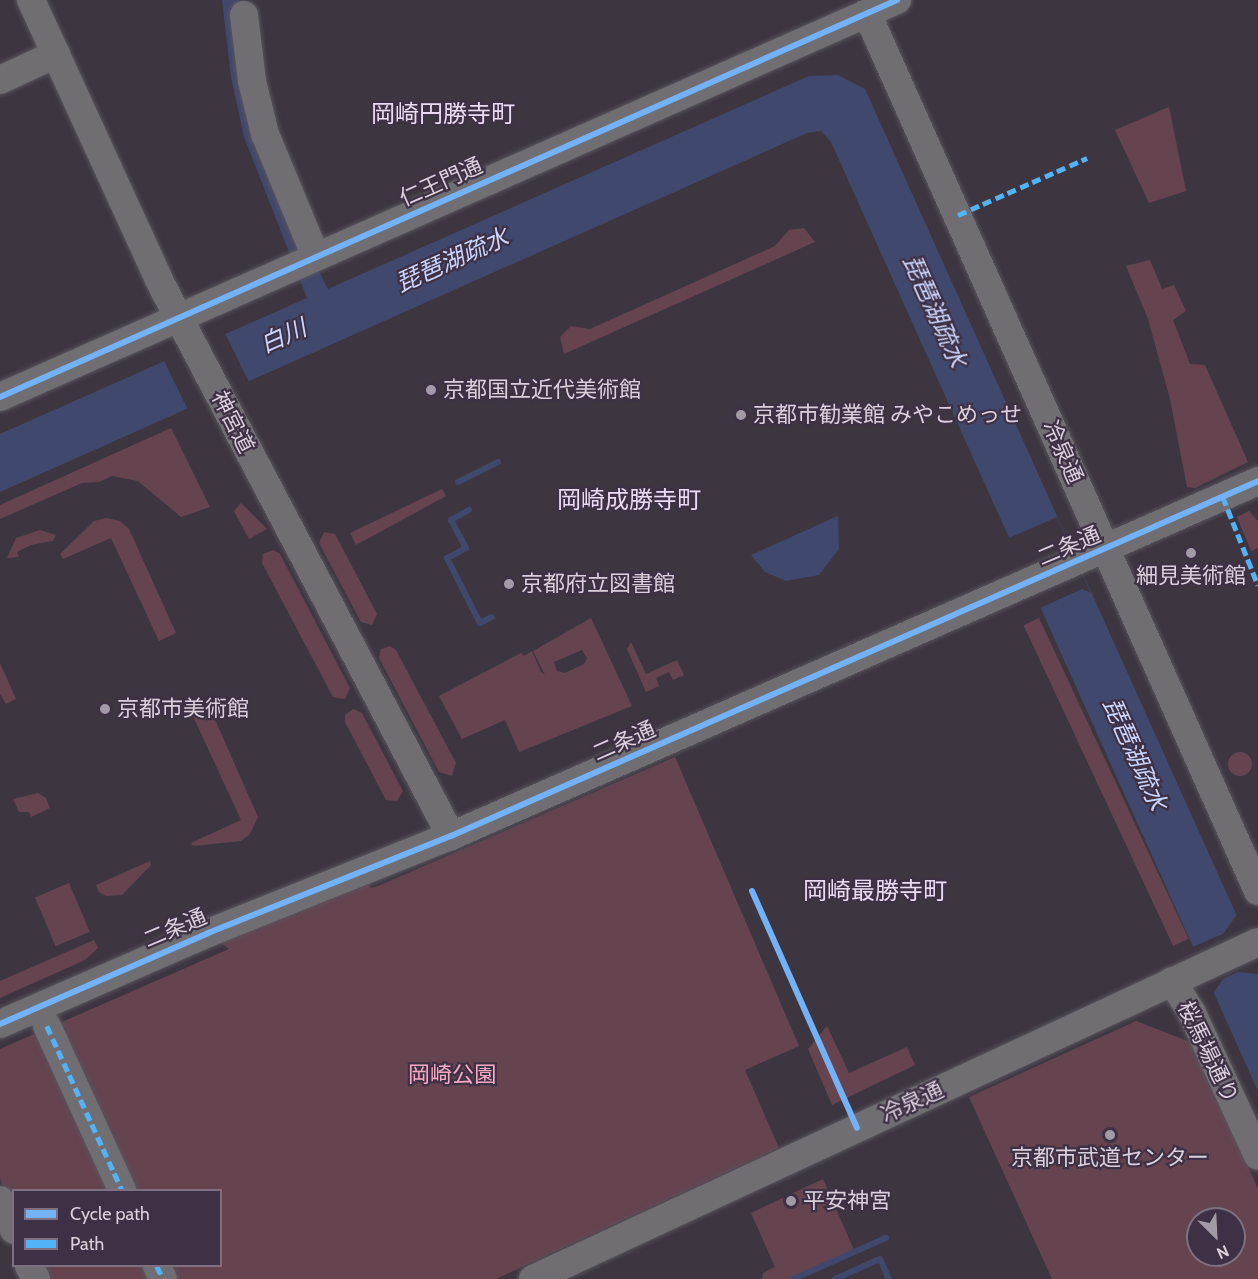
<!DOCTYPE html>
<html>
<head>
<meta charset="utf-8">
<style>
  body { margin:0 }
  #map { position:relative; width:1258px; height:1279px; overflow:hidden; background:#3d3641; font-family:Cabin,"Noto Sans JP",sans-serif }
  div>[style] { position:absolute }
  .green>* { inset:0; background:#654450; transform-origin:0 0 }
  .round { border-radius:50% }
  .water>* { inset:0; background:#41486e }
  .pier>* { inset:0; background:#3d3641; transform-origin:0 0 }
  .stream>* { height:6px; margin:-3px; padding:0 3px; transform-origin:3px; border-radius:3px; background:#41486e }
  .roads { filter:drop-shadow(0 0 2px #58535c) drop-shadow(0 0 2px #58535c) }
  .minor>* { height:28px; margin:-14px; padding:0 14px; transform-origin:14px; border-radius:14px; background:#706e73 }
  .quiet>* { height:4.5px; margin-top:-2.25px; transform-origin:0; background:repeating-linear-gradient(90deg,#52b3f8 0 9px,transparent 0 13.5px) }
  .cycleway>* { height:6px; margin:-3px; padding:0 3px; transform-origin:3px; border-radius:3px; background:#73b2f8 }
  .dots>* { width:16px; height:16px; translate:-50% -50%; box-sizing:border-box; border:3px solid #3f3145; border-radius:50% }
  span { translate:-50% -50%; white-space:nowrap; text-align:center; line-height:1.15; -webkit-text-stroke:4.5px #3f3145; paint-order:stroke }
  .street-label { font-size:22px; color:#d9d0dc }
  .poi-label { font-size:22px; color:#d9d0dc }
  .left { translate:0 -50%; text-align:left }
  .park-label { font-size:22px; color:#fbaac4 }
  .neighbourhood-label { font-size:24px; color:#ebdaf3 }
  .water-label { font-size:24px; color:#cad5ff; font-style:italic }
  .legend { position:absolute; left:12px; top:1189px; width:210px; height:78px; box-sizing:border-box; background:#3f3145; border:2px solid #7d7181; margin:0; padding:8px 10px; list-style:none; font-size:18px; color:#d9d0dc }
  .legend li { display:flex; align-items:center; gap:12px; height:30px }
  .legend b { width:30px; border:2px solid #7d7181 }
  .north { position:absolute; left:1186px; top:1207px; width:60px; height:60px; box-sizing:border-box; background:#3f3145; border:2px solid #7d7181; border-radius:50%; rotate:156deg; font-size:16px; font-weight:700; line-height:24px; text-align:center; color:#d9d0dc }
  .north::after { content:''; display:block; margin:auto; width:21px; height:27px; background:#a29aa6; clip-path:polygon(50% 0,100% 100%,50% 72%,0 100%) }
</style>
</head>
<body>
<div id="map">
  <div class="green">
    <div style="clip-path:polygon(1169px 107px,1186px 191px,1149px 203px,1115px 130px)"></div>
    <div style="clip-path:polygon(804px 228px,815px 242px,564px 354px,560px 337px,571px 326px,590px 329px,775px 246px,789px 230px)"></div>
    <div style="clip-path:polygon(1150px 260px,1162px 289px,1174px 285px,1186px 311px,1173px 320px,1190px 364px,1205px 365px,1248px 462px,1195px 488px,1187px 487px,1170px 399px,1148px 319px,1126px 266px)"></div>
    <div style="clip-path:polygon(171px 428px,210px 507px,181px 517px,138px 481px,112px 476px,99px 482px,82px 483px,0 519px,0 505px)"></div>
    <div style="clip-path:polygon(442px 489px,446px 496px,356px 545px,350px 533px)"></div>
    <div style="clip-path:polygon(241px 503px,267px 529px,249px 539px,234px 511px)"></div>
    <div style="clip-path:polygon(1249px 511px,1258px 521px,1258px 548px,1251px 551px,1237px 517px)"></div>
    <div style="clip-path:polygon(106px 518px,120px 521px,129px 529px,176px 633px,159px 641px,111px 538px,63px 559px,60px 554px,94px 521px)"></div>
    <div style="clip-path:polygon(40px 530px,56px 535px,53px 541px,31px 545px,17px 552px,19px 557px,7px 558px,16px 538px)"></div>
    <div style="clip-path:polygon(324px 532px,335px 534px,377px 614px,372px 625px,361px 622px,319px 543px)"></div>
    <div style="clip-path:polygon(273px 550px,280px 554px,350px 688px,345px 699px,333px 697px,262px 563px,263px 554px)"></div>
    <div style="clip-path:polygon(evenodd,591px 618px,632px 706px,519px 752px,505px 720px,462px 739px,439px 696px,521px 653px,524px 656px,532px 651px,541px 672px,545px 675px,533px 651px,591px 618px,582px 650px,587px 658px,584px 664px,565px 673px,557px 671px,554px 662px,582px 650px)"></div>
    <div style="left:1039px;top:618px;width:354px;height:17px;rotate:65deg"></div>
    <div style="clip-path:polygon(631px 642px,646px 674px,677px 660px,684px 675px,673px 680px,669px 672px,656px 678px,659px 686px,646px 692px,627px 649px)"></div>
    <div style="clip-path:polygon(390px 646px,396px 650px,456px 763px,452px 776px,439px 772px,379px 658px,381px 649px)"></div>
    <div style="clip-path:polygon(0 663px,16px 699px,6px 704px,0 694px)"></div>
    <div style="clip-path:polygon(209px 706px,258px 817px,250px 834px,241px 841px,193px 846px,191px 843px,241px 820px,192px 714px)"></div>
    <div style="clip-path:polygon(353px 709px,362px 713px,403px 791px,397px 801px,386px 800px,345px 722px,345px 715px)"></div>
    <div class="round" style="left:1228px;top:752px;width:24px;height:24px"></div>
    <div style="clip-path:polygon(675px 757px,799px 1046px,745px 1070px,779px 1148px,496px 1279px,45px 1279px,39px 1266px,220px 1266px,220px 1190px,14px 1190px,13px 1209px,0 1179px,0 1049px,229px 949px,219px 942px,369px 884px,371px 888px,378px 886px)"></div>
    <div style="clip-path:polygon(38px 793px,46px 798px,50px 808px,31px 817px,29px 812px,19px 812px,13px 799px)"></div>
    <div style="clip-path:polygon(150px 861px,151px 865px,122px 895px,106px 896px,99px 892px,96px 885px)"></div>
    <div style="left:69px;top:883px;width:53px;height:37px;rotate:67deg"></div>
    <div style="clip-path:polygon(94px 940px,98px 948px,85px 960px,0 998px,0 981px)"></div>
    <div style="clip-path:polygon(evenodd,1136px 1021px,1193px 1043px,1258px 1189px,1258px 1279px,1052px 1279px,969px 1097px,1136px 1021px,1198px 1219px,1234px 1219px,1234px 1255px,1198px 1255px,1198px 1219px)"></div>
    <div style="clip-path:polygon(827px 1026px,849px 1073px,907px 1047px,915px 1065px,832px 1105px,808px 1049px)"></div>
    <div style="clip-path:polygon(823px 1179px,854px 1250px,789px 1279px,762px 1279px,763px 1273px,775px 1267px,751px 1213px)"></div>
  </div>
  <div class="water">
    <div style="clip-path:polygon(222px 0,239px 0,241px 46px,300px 236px,328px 289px,809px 76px,838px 75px,865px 89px,1258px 963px,1258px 1091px,831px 142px,821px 131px,807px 133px,0 492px,0 434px,307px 298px,244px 137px,231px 77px)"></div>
    <div style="clip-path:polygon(838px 516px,839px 549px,819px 575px,786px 581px,765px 572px,751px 555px)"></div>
  </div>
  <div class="pier">
    <div style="left:224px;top:331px;width:59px;height:67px;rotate:64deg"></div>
    <div style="clip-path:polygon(1057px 517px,1091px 593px,1082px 589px,1040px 608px,1009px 538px)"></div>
    <div style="clip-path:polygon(1238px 913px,1258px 956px,1258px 974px,1238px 972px,1223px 979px,1212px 995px,1190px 948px,1223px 934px)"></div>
  </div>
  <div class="stream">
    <div style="left:458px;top:482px;width:45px;rotate:-26.6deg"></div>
    <div style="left:469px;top:510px;width:21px;rotate:151deg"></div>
    <div style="left:451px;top:520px;width:32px;rotate:62deg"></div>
    <div style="left:466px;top:548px;width:21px;rotate:152deg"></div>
    <div style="left:447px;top:558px;width:73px;rotate:63.1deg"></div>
    <div style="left:480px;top:623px;width:13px;rotate:-27deg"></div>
    <div style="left:793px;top:1279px;width:102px;rotate:-23.8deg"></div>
    <div style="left:835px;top:1279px;width:49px;rotate:-24deg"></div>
    <div style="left:880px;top:1259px;width:22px;rotate:66deg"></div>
  </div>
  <div class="roads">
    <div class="minor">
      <div style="left:31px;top:0;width:310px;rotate:65.4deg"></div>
      <div style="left:160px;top:282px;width:626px;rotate:62.29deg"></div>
      <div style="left:867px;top:13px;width:961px;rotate:66deg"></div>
      <div style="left:244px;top:15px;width:66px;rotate:83.1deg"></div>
      <div style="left:252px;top:81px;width:55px;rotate:76.2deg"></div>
      <div style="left:265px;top:134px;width:133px;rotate:67.5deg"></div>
      <div style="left:0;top:80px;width:62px;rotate:-24.9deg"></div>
      <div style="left:0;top:397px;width:981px;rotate:-23.87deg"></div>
      <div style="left:1172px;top:981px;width:38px;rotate:58deg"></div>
      <div style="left:1192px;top:1013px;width:157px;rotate:65.2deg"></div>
      <div style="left:0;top:1024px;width:227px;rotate:-23.6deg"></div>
      <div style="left:208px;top:933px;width:262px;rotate:-21.8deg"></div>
      <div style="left:451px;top:836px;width:882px;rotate:-23.74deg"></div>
      <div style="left:47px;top:1026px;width:180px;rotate:65.4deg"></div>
      <div style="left:0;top:1200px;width:33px;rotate:65deg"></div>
      <div style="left:29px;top:1266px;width:15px;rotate:62deg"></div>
      <div style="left:157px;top:1266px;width:14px;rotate:65deg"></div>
      <div style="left:533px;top:1279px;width:799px;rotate:-24.93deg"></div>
    </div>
  </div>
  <div class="quiet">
    <div style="left:958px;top:215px;width:141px;rotate:-23.8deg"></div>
    <div style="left:1223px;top:497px;width:95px;rotate:68.3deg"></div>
    <div style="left:47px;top:1026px;width:180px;rotate:65.4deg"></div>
    <div style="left:1234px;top:1231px;width:10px;rotate:-24deg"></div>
    <div style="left:157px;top:1266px;width:14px;rotate:65deg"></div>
  </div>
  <div class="cycleway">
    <div style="left:0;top:397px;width:981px;rotate:-23.87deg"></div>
    <div style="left:752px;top:891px;width:259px;rotate:66.1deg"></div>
    <div style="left:0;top:1024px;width:227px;rotate:-23.6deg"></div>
    <div style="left:208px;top:933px;width:262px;rotate:-21.8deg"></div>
    <div style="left:451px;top:836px;width:882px;rotate:-23.74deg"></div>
  </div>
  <div class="dots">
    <div style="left:431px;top:390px;background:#a29aa6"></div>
    <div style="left:741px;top:415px;background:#a29aa6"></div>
    <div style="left:1191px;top:553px;background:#a29aa6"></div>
    <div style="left:509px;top:584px;background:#a29aa6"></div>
    <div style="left:105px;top:709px;background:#a29aa6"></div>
    <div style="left:1110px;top:1135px;background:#a29aa6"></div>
    <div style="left:791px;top:1201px;background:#a29aa6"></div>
  </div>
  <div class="street-label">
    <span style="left:441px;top:182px;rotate:-24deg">仁王門通</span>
    <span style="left:233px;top:422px;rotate:63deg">神宮道</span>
    <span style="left:1063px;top:452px;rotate:66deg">冷泉通</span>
    <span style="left:1069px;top:546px;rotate:-23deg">二条通</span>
    <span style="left:624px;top:741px;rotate:-24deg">二条通</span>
    <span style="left:175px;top:928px;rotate:-23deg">二条通</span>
    <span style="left:1208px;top:1052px;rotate:64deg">桜馬場通り</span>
    <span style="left:912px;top:1102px;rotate:-25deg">冷泉通</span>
  </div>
  <div class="poi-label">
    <span class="left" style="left:443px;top:390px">京都国立近代美術館</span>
    <span class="left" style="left:753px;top:415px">京都市勧業館 みやこめっせ</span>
    <span style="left:1191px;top:576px">細見美術館</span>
    <span class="left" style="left:521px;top:584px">京都府立図書館</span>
    <span class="left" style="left:117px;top:709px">京都市美術館</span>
    <span style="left:1110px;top:1158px">京都市武道センター</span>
    <span class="left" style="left:803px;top:1201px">平安神宮</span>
  </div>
  <div class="park-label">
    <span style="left:452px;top:1075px">岡崎公園</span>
  </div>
  <div class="neighbourhood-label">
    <span style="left:443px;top:114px">岡崎円勝寺町</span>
    <span style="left:629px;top:500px">岡崎成勝寺町</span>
    <span style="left:875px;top:891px">岡崎最勝寺町</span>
  </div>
  <div class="water-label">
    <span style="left:452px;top:260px;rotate:-24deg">琵琶湖疏水</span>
    <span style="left:935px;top:311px;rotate:66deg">琵琶湖疏水</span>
    <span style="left:283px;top:336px;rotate:-24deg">白川</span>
    <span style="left:1135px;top:754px;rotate:66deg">琵琶湖疏水</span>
  </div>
  <ul class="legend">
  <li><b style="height:8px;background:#73b2f8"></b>Cycle path</li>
  <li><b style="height:8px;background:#52b3f8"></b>Path</li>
  </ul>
  <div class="north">N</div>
</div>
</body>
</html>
